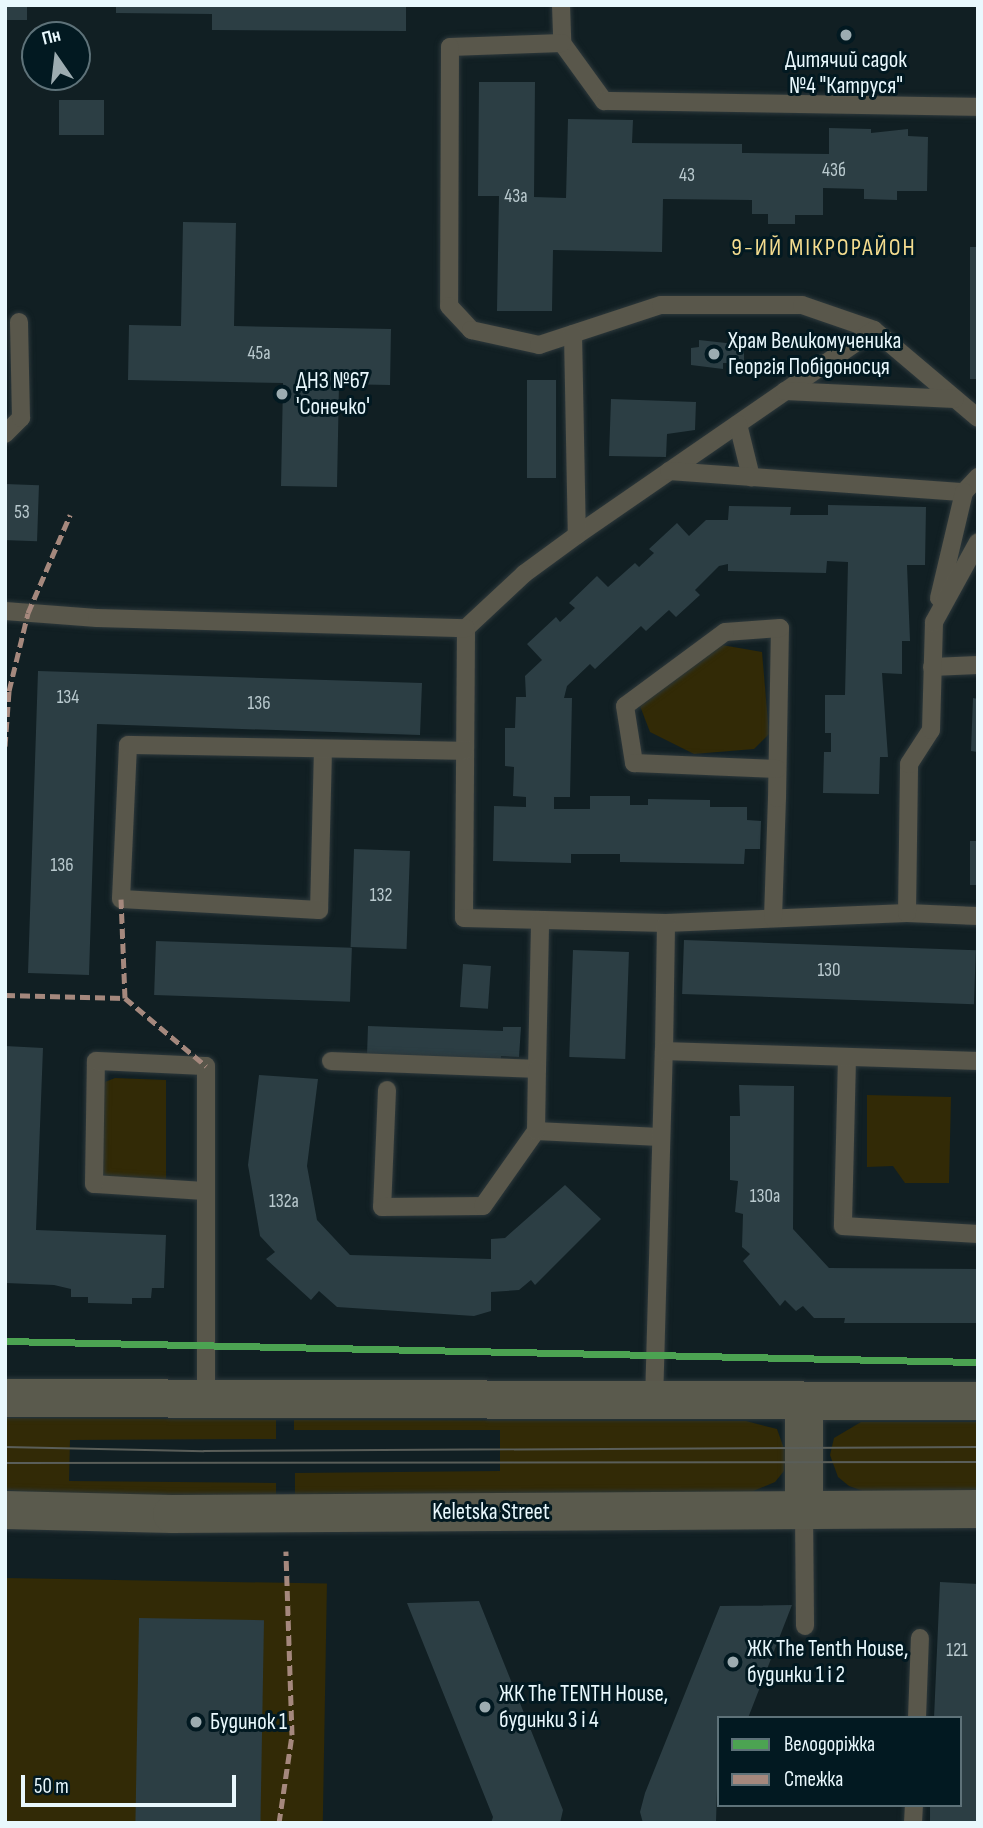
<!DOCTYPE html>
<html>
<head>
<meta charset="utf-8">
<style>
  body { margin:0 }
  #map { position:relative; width:983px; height:1828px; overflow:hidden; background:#111f23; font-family:"Sofia Sans Condensed",sans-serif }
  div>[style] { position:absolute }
  .green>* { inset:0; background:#322a06; transform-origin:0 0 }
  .building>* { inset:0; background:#2c3e44; transform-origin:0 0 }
  .roads { filter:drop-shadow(0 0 2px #2d383b) drop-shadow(0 0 2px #2d383b) }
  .lane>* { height:18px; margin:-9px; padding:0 9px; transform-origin:9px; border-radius:9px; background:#59574b }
  .secondary>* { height:38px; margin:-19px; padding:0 19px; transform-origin:19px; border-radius:19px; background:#5a5a4d }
  .tram>* { height:2px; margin:-1px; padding:0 1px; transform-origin:1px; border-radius:1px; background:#5a5e59 }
  .quiet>* { height:5px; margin-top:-2.5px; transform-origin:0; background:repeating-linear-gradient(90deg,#a5887d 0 10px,transparent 0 15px) }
  .cycleway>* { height:7px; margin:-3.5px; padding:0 3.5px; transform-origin:3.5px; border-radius:3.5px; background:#4ca352 }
  .dots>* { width:19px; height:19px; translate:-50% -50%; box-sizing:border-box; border:4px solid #021921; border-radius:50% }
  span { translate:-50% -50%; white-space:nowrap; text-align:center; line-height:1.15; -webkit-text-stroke:6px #021921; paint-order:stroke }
  .number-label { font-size:19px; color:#bacacf }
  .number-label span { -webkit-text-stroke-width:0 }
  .poi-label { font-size:23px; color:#e9f8fd }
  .left { translate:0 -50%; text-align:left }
  .street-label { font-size:23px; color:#e9f8fd }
  .neighbourhood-label { font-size:24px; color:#f4dc8f; letter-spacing:2px }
  .frame { position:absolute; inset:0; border:7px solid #e9f8fd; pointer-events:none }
  .legend { position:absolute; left:717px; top:1716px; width:245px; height:91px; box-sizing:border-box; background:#021921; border:2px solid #5e7279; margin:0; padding:9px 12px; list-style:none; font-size:21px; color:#e9f8fd }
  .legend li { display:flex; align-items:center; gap:14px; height:35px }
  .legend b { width:35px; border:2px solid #5e7279 }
  .north { position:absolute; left:21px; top:21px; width:70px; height:70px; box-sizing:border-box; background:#021921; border:2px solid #5e7279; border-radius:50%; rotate:346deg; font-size:19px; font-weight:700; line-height:28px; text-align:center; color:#e9f8fd }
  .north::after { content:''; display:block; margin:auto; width:24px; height:32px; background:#9dacb1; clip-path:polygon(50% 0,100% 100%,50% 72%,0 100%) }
  .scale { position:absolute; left:21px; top:1775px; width:215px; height:32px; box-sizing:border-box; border:4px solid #e9f8fd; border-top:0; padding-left:9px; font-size:21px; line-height:24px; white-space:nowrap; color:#e9f8fd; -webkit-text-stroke:5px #021921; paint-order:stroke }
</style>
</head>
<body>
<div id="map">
  <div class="green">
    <div style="clip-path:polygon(722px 645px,762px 652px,769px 734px,754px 749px,694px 754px,650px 732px,640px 706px)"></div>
    <div style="clip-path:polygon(115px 1078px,166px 1080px,166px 1182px,103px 1176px,100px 1091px,105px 1082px)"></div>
    <div style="clip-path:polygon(867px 1095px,951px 1097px,949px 1183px,905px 1183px,893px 1166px,867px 1167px)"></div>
    <div style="clip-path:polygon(5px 1418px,276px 1420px,276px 1439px,70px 1440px,69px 1481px,276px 1483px,276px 1495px,87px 1495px,5px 1490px)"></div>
    <div style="clip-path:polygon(294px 1420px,746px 1421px,777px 1429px,786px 1454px,784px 1471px,775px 1482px,751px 1492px,295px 1494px,295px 1473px,500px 1471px,500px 1430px,294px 1430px)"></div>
    <div style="clip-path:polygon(861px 1422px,978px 1422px,978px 1490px,863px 1491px,849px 1486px,838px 1477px,830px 1455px,834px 1438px)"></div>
    <div style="left:5px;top:1578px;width:322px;height:245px;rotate:1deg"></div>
  </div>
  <div class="building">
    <div style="left:5px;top:5px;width:22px;height:15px"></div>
    <div style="clip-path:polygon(116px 5px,406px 5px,406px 31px,212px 30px,212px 14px,116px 13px)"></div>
    <div style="clip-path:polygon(479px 82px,535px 82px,534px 197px,566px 198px,568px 119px,633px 120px,632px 143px,742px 144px,742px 153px,747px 153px,829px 154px,829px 128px,871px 129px,871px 133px,908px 129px,908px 136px,928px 137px,927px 191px,897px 191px,897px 200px,864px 199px,864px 189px,823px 188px,823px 215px,795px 215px,795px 224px,768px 224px,768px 214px,752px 214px,752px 200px,663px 199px,662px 252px,553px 250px,552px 311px,497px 311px,499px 196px,478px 196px)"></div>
    <div style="left:59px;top:100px;width:45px;height:35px"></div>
    <div style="clip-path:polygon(183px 222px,236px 223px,234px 326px,391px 329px,390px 385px,339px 384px,337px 487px,281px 486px,283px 383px,128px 380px,129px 325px,181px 326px)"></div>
    <div style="left:970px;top:247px;width:8px;height:132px"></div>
    <div style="clip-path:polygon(699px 340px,744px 345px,744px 363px,723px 363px,723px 369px,691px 365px,691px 348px,699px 347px)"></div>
    <div style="left:527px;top:380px;width:29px;height:98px"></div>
    <div style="clip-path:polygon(611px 399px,696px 402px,695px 430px,667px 434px,666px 457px,609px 456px)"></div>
    <div style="left:5px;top:484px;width:34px;height:56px;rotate:2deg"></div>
    <div style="clip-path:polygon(828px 505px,926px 507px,925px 565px,907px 565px,910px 641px,902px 641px,902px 674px,882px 673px,888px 757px,880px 757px,879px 794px,823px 793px,824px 752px,831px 752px,831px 733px,825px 733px,825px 695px,845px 695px,848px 562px,827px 561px,826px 573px,728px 571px,728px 564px,719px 566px,695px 590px,700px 595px,676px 617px,669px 610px,646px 631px,641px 626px,595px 669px,590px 664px,567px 686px,564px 698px,572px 698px,570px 797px,554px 797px,554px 809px,590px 809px,590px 796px,630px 796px,630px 805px,648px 805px,648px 799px,710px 800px,710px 807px,747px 807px,747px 820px,761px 821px,760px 849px,745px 849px,744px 864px,620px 862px,620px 854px,571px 854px,571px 863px,493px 861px,494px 806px,526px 807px,526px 797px,513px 796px,514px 767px,505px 766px,505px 728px,515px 728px,516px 697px,526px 697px,525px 676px,542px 660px,527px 644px,556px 617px,560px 622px,575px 608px,569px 603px,597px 576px,608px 587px,635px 563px,639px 567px,654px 553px,649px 549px,677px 523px,689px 536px,706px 520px,728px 520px,729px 506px,791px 507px,790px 515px,828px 515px)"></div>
    <div style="clip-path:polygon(38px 671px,422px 683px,420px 735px,97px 724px,89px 975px,28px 973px)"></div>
    <div style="clip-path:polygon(973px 698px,978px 699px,978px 752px,971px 751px)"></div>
    <div style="left:970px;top:841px;width:8px;height:44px"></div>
    <div style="left:354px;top:849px;width:56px;height:98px;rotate:2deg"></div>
    <div style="left:684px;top:940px;width:292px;height:54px;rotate:2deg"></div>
    <div style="left:156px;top:941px;width:196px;height:54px;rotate:2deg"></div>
    <div style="left:573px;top:950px;width:56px;height:107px;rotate:2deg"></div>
    <div style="left:463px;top:964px;width:28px;height:43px;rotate:4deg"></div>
    <div style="clip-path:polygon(368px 1026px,503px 1031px,503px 1027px,521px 1027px,519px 1057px,501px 1056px,501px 1061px,367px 1055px)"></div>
    <div style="clip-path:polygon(5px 1046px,43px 1048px,36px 1230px,166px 1235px,164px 1288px,152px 1288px,151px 1298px,132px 1298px,132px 1304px,88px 1303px,88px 1297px,71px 1297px,71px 1289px,54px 1285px,6px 1283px)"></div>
    <div style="clip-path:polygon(259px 1075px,318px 1079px,307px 1166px,317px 1220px,350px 1255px,491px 1259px,491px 1239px,505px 1238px,565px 1185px,601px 1219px,535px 1285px,531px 1280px,519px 1290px,491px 1292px,491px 1311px,474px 1316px,337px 1307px,319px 1291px,311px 1300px,266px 1259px,275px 1252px,260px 1236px,248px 1165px)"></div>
    <div style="clip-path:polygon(739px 1085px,794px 1086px,793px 1229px,829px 1268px,978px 1269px,978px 1323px,844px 1323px,845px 1318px,814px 1318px,803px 1306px,796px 1311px,785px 1300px,780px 1306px,743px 1261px,750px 1254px,742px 1247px,743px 1214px,735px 1212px,738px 1181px,730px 1180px,730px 1116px,740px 1116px)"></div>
    <div style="clip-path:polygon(940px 1582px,978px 1584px,978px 1823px,930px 1823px,930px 1805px,960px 1805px,960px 1718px,934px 1718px)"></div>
    <div style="clip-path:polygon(479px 1601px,563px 1810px,560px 1823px,491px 1823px,493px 1817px,407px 1603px)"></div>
    <div style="clip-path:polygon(792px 1605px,748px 1718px,719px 1718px,716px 1823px,643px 1823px,640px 1812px,645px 1793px,720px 1606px)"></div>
    <div style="left:139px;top:1618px;width:125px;height:206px;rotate:1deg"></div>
  </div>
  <div class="roads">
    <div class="lane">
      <div style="left:561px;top:5px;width:38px;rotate:88deg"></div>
      <div style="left:562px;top:43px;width:72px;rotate:54.1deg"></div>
      <div style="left:604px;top:101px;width:374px;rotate:0.9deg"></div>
      <div style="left:562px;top:43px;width:112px;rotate:178deg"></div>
      <div style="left:450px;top:47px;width:259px;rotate:90.2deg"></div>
      <div style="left:449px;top:306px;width:33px;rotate:47deg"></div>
      <div style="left:471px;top:330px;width:70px;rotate:12.4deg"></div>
      <div style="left:539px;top:345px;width:128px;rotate:-18.2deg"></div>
      <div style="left:661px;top:305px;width:141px"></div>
      <div style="left:802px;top:305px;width:76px;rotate:19.1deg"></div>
      <div style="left:874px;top:330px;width:136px;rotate:40.2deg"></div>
      <div style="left:874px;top:330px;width:361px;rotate:145.4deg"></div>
      <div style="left:577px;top:535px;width:66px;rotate:143.7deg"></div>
      <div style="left:524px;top:574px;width:79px;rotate:137deg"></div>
      <div style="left:466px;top:628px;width:290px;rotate:90.4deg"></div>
      <div style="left:464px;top:918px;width:202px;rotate:1.4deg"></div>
      <div style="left:666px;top:923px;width:241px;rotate:-2.4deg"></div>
      <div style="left:907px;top:913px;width:71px;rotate:2.4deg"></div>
      <div style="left:573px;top:334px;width:201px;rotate:88.9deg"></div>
      <div style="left:785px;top:391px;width:170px;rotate:2.7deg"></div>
      <div style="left:738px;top:424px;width:55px;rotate:76.2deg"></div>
      <div style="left:5px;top:434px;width:23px;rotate:-45deg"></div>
      <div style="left:21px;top:418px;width:96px;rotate:-91.2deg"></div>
      <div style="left:669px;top:471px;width:296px;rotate:4.1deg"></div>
      <div style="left:964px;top:492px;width:21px;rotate:-47deg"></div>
      <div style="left:939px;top:598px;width:109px;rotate:-76.7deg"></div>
      <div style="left:5px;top:611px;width:92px;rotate:4.4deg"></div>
      <div style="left:97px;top:618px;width:369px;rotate:1.6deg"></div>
      <div style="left:932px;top:667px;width:46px;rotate:-2.5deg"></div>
      <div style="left:323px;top:749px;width:161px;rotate:91.4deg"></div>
      <div style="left:319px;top:910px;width:198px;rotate:-176.8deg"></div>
      <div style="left:121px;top:899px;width:154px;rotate:-87.4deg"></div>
      <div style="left:128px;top:745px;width:337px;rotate:1deg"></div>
      <div style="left:907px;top:913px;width:149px;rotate:-89.2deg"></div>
      <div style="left:909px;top:764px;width:40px;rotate:-57.1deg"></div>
      <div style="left:931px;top:730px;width:108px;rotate:-88.4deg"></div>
      <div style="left:934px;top:622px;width:91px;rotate:-61.2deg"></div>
      <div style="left:773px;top:918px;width:120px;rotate:-88.1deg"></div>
      <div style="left:777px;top:798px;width:170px;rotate:-89deg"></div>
      <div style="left:780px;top:628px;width:55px;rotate:175.8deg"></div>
      <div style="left:725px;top:632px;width:124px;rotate:143.5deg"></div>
      <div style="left:625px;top:706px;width:58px;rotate:81deg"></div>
      <div style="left:634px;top:763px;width:143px;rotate:2.4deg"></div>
      <div style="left:664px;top:1051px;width:128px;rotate:-89.1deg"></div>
      <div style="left:847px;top:1058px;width:168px;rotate:91.4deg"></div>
      <div style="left:843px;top:1226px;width:135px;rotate:3.4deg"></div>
      <div style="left:331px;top:1061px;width:206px;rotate:2.2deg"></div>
      <div style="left:537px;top:1069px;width:149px;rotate:-88.8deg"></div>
      <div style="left:387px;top:1090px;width:117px;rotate:92.4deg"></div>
      <div style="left:382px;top:1207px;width:101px;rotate:-0.6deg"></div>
      <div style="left:483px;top:1206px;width:92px;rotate:-54.8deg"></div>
      <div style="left:536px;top:1131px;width:124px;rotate:2.8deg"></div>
      <div style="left:536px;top:1131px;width:62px;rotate:-89.1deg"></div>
      <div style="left:203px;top:1191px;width:109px;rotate:-176.3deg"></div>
      <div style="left:94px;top:1184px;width:123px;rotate:-89.1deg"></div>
      <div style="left:96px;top:1061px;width:110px;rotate:2.6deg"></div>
      <div style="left:206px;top:1066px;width:336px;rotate:90deg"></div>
      <div style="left:654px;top:1402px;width:351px;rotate:-88.4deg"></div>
      <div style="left:664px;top:1051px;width:314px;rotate:1.8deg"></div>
      <div style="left:804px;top:1510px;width:116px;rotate:89.5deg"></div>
      <div style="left:917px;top:1718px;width:80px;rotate:-87.9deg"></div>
      <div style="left:913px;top:1823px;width:18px;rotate:-87deg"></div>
    </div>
    <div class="secondary">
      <div style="left:5px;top:1398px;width:973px;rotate:0.18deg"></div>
      <div style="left:5px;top:1510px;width:167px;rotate:1.4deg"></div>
      <div style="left:172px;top:1514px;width:806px;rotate:-0.36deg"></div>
      <div style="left:804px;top:1510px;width:108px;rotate:-90deg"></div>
    </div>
  </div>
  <div class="tram">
    <div style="left:5px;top:1447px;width:199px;rotate:1.2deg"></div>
    <div style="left:204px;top:1451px;width:774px;rotate:-0.3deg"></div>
    <div style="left:5px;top:1463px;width:973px;rotate:-0.06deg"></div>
  </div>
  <div class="quiet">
    <div style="left:5px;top:746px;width:55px;rotate:-85.8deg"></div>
    <div style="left:9px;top:691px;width:80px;rotate:-76.3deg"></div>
    <div style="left:28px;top:613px;width:107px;rotate:-66.8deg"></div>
    <div style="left:5px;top:995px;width:120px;rotate:1.4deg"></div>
    <div style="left:125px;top:998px;width:99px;rotate:-92.3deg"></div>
    <div style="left:125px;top:998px;width:106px;rotate:40deg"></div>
    <div style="left:279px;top:1823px;width:89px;rotate:-81.6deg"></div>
    <div style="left:292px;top:1735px;width:184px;rotate:-91.9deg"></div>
  </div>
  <div class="cycleway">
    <div style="left:5px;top:1341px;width:973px;rotate:1.24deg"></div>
  </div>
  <div class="dots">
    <div style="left:846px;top:35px;background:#9dacb1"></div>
    <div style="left:714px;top:354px;background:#9dacb1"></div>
    <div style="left:282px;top:394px;background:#9dacb1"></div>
    <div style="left:733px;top:1662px;background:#9dacb1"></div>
    <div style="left:485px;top:1707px;background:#9dacb1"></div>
    <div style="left:196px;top:1722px;background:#9dacb1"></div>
  </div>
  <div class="number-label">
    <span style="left:834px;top:171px">43б</span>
    <span style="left:687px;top:176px">43</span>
    <span style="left:516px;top:197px">43а</span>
    <span style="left:259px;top:354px">45а</span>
    <span style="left:22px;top:513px">53</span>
    <span style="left:68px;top:698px">134</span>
    <span style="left:259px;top:704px">136</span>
    <span style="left:62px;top:866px">136</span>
    <span style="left:381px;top:896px">132</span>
    <span style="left:829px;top:971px">130</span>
    <span style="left:765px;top:1197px">130а</span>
    <span style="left:284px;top:1202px">132а</span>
    <span style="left:957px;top:1651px">121</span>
  </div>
  <div class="poi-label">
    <span style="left:846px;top:73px">Дитячий садок<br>№4 "Катруся"</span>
    <span class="left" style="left:728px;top:354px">Храм Великомученика<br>Георгія Побідоносця</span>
    <span class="left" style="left:296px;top:394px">ДНЗ №67<br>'Сонечко'</span>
    <span class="left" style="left:747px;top:1662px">ЖК Тhe Tenth House,<br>будинки 1 і 2</span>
    <span class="left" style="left:499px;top:1707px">ЖК Тhe TENTH House,<br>будинки 3 і 4</span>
    <span class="left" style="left:210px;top:1722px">Будинок 1</span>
  </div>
  <div class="street-label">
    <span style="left:491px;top:1512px">Keletska Street</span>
  </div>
  <div class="neighbourhood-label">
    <span style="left:824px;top:248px">9-ИЙ МІКРОРАЙОН</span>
  </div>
  <div class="frame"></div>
  <ul class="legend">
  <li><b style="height:9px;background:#4ca352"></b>Велодоріжка</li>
  <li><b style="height:9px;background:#a5887d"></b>Стежка</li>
  </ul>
  <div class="north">Пн</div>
  <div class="scale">50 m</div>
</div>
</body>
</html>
